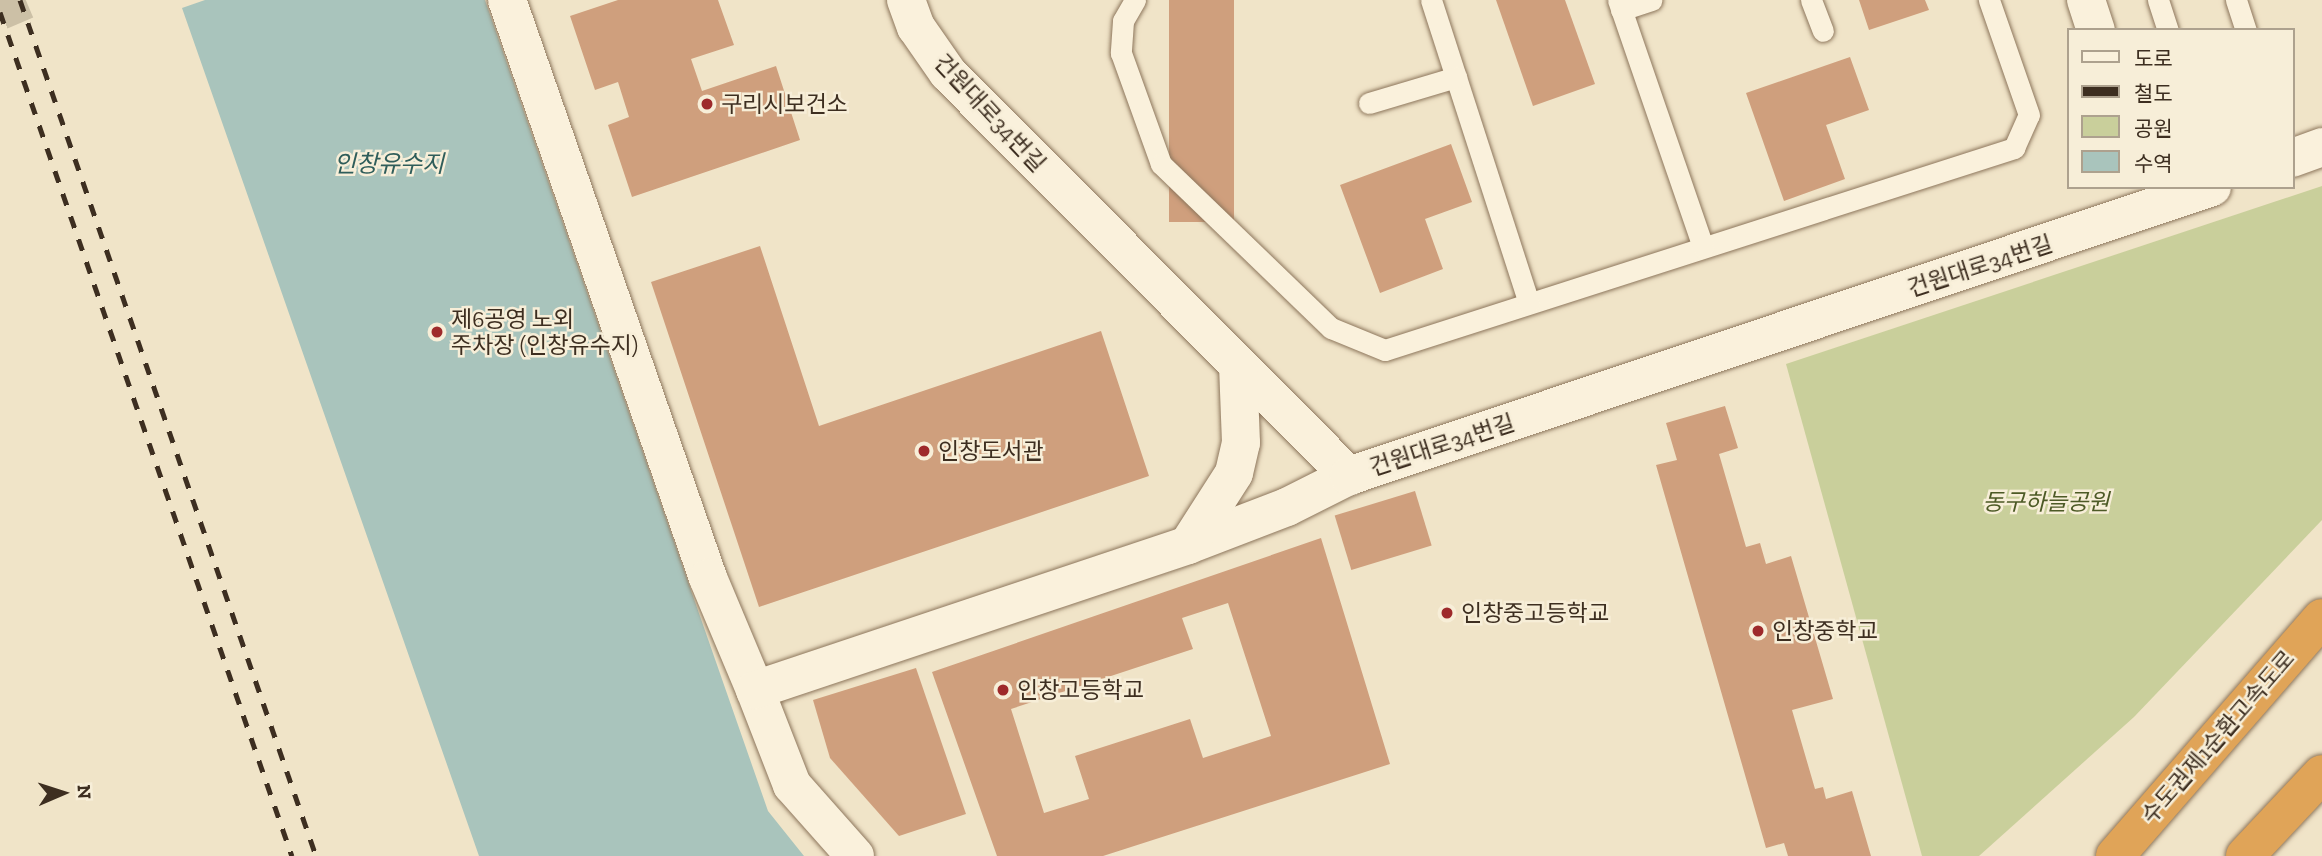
<!DOCTYPE html>
<html>
<head>
<meta charset="utf-8">
<style>
  body { margin:0 }
  #map { position:relative; width:2322px; height:856px; overflow:hidden; background:#f0e4c8; font-family:"Zilla Slab","Noto Sans KR",serif }
  div>[style] { position:absolute }
  .green>* { inset:0; background:#c9cf9b }
  .water>* { inset:0; background:#a9c4bc }
  .building>* { inset:0; background:#cf9f7d; transform-origin:0 0 }
  .minor-tunnel>* { height:38px; margin-top:-19px; transform-origin:0; background:repeating-linear-gradient(90deg,#ccc0a6 0 38px,transparent 0 57px) }
  .roads { filter:drop-shadow(0 0 2px #8d765c) drop-shadow(0 0 2px #8d765c) }
  .service>* { height:21px; margin:-10.5px; padding:0 10.5px; transform-origin:10.5px; border-radius:10.5px; background:#faf1dc }
  .minor>* { height:38px; margin:-19px; padding:0 19px; transform-origin:19px; border-radius:19px; background:#faf1dc }
  .tertiary>* { height:38px; margin:-19px; padding:0 19px; transform-origin:19px; border-radius:19px; background:#faf1dc }
  .motorway>* { height:38px; margin:-19px; padding:0 19px; transform-origin:19px; border-radius:19px; background:#e0a458 }
  .rail>* { height:5px; margin-top:-2.5px; transform-origin:0; background:repeating-linear-gradient(90deg,#3d2e20 0 12px,transparent 0 24px) }
  .dots>* { width:19px; height:19px; translate:-50% -50%; box-sizing:border-box; border:4px solid #f7eed8; border-radius:50% }
  span { translate:-50% -50%; white-space:nowrap; text-align:center; line-height:1.15; -webkit-text-stroke:5px #f7eed8; paint-order:stroke }
  .poi-label { font-size:23px; color:#3d2e20 }
  .left { translate:0 -50%; text-align:left }
  .street-label { font-size:23px; color:#3d2e20 }
  .park-label { font-size:23px; color:#4d5a26; font-style:italic }
  .water-label { font-size:24px; color:#2f5d5a; font-style:italic }
  .legend { position:absolute; left:2067px; top:28px; width:228px; height:161px; box-sizing:border-box; background:#f7eed8; border:2px solid #ada18e; margin:0; padding:9px 12px; list-style:none; font-size:21px; color:#3d2e20 }
  .legend li { display:flex; align-items:center; gap:14px; height:35px }
  .legend b { width:35px; border:2px solid #ada18e }
  .north { position:absolute; left:28px; top:758px; width:70px; height:70px; -webkit-text-stroke:5px #f7eed8; paint-order:stroke; rotate:87deg; font-size:19px; font-weight:700; line-height:28px; text-align:center; color:#3d2e20 }
  .north::after { content:''; display:block; margin:auto; width:24px; height:32px; background:#3d2e20; clip-path:polygon(50% 0,100% 100%,50% 72%,0 100%) }
</style>
</head>
<body>
<div id="map">
  <div class="green">
    <div style="clip-path:polygon(2322px 186px,2322px 520px,2134px 717px,1979px 856px,1922px 856px,1786px 364px)"></div>
  </div>
  <div class="water">
    <div style="clip-path:polygon(205px 0,485px 0,768px 811px,804px 856px,479px 856px,182px 8px)"></div>
  </div>
  <div class="building">
    <div style="clip-path:polygon(618px 0,718px 0,734px 45px,691px 59px,702px 91px,776px 66px,800px 140px,632px 197px,608px 125px,629px 117px,618px 82px,595px 90px,570px 16px)"></div>
    <div style="left:1169px;top:0;width:65px;height:222px"></div>
    <div style="clip-path:polygon(1496px 0,1565px 0,1595px 84px,1533px 106px)"></div>
    <div style="clip-path:polygon(1859px 0,1925px 0,1929px 10px,1869px 30px)"></div>
    <div style="clip-path:polygon(1850px 57px,1869px 110px,1826px 125px,1845px 179px,1784px 201px,1746px 93px)"></div>
    <div style="clip-path:polygon(1451px 144px,1472px 202px,1425px 219px,1443px 269px,1380px 293px,1340px 185px)"></div>
    <div style="clip-path:polygon(760px 246px,819px 426px,1101px 331px,1149px 476px,759px 607px,651px 282px)"></div>
    <div style="clip-path:polygon(1725px 406px,1738px 448px,1719px 454px,1746px 547px,1760px 543px,1766px 564px,1791px 556px,1833px 699px,1792px 710px,1815px 789px,1823px 787px,1826px 799px,1852px 791px,1871px 856px,1788px 856px,1784px 843px,1766px 848px,1656px 465px,1677px 460px,1666px 423px)"></div>
    <div style="left:1415px;top:491px;width:57px;height:84px;rotate:73deg"></div>
    <div style="clip-path:polygon(evenodd,1321px 538px,1390px 764px,1103px 856px,997px 856px,932px 672px,1321px 538px,1228px 603px,1271px 736px,1203px 758px,1190px 719px,1075px 756px,1089px 799px,1044px 813px,1011px 709px,1193px 649px,1182px 618px,1228px 603px)"></div>
    <div style="clip-path:polygon(916px 668px,966px 814px,899px 836px,830px 758px,813px 700px)"></div>
  </div>
  <div class="minor-tunnel">
    <div style="left:0;top:11px;width:28px;rotate:-23deg"></div>
  </div>
  <div class="roads">
    <div class="service">
      <div style="left:1135px;top:0;width:24px;rotate:120deg"></div>
      <div style="left:1123px;top:21px;width:32px;rotate:94deg"></div>
      <div style="left:1121px;top:53px;width:118px;rotate:70.2deg"></div>
      <div style="left:1161px;top:164px;width:236px;rotate:44deg"></div>
      <div style="left:1331px;top:328px;width:58px;rotate:22.2deg"></div>
      <div style="left:1385px;top:350px;width:661px;rotate:-17.8deg"></div>
      <div style="left:2014px;top:148px;width:36px;rotate:-66deg"></div>
      <div style="left:2029px;top:115px;width:122px;rotate:-109.2deg"></div>
      <div style="left:1431px;top:0;width:318px;rotate:72.1deg"></div>
      <div style="left:1618px;top:0;width:261px;rotate:71deg"></div>
      <div style="left:1811px;top:0;width:33px;rotate:69deg"></div>
      <div style="left:2158px;top:0;width:32px;rotate:72deg"></div>
      <div style="left:2236px;top:0;width:32px;rotate:72deg"></div>
      <div style="left:1621px;top:10px;width:32px;rotate:-18deg"></div>
      <div style="left:1369px;top:103px;width:91px;rotate:-16.6deg"></div>
    </div>
    <div class="minor">
      <div style="left:507px;top:0;width:612px;rotate:70.82deg"></div>
      <div style="left:708px;top:578px;width:121px;rotate:67.2deg"></div>
      <div style="left:2086px;top:0;width:32px;rotate:72deg"></div>
      <div style="left:855px;top:856px;width:95px;rotate:-131.6deg"></div>
      <div style="left:792px;top:785px;width:102px;rotate:-111.3deg"></div>
      <div style="left:755px;top:690px;width:457px;rotate:-18.5deg"></div>
      <div style="left:1188px;top:545px;width:106px;rotate:-21deg"></div>
      <div style="left:1287px;top:507px;width:69px;rotate:-26.6deg"></div>
    </div>
    <div class="tertiary">
      <div style="left:906px;top:0;width:29px;rotate:70deg"></div>
      <div style="left:916px;top:27px;width:56px;rotate:55.2deg"></div>
      <div style="left:948px;top:73px;width:569px;rotate:45.14deg"></div>
      <div style="left:1349px;top:476px;width:910px;rotate:-18.51deg"></div>
      <div style="left:2292px;top:158px;width:32px;rotate:-20deg"></div>
      <div style="left:1188px;top:545px;width:85px;rotate:-57.4deg"></div>
      <div style="left:1234px;top:473px;width:31px;rotate:-77deg"></div>
      <div style="left:1241px;top:443px;width:77px;rotate:-92.2deg"></div>
    </div>
    <div class="motorway">
      <div style="left:2115px;top:856px;width:315px;rotate:-49deg"></div>
      <div style="left:2245px;top:856px;width:112px;rotate:-46.8deg"></div>
    </div>
  </div>
  <div class="rail">
    <div style="left:20px;top:0;width:906px;rotate:70.92deg"></div>
    <div style="left:0;top:12px;width:893px;rotate:70.92deg"></div>
  </div>
  <div class="dots">
    <div style="left:707px;top:104px;background:#9e2a2b"></div>
    <div style="left:437px;top:332px;background:#9e2a2b"></div>
    <div style="left:924px;top:451px;background:#9e2a2b"></div>
    <div style="left:1447px;top:613px;background:#9e2a2b"></div>
    <div style="left:1758px;top:631px;background:#9e2a2b"></div>
    <div style="left:1003px;top:690px;background:#9e2a2b"></div>
  </div>
  <div class="poi-label">
    <span class="left" style="left:721px;top:104px">구리시보건소</span>
    <span class="left" style="left:451px;top:332px">제6공영 노외<br>주차장 (인창유수지)</span>
    <span class="left" style="left:938px;top:451px">인창도서관</span>
    <span class="left" style="left:1461px;top:613px">인창중고등학교</span>
    <span class="left" style="left:1772px;top:631px">인창중학교</span>
    <span class="left" style="left:1017px;top:690px">인창고등학교</span>
  </div>
  <div class="street-label">
    <span style="left:990px;top:113px;rotate:47deg">건원대로34번길</span>
    <span style="left:1980px;top:266px;rotate:-18deg">건원대로34번길</span>
    <span style="left:1442px;top:445px;rotate:-18deg">건원대로34번길</span>
    <span style="left:2218px;top:737px;rotate:-49deg">수도권제1순환고속도로</span>
  </div>
  <div class="park-label">
    <span style="left:2046px;top:502px">동구하늘공원</span>
  </div>
  <div class="water-label">
    <span style="left:389px;top:164px">인창유수지</span>
  </div>
  <ul class="legend">
  <li><b style="height:9px;background:#faf1dc"></b>도로</li>
  <li><b style="height:9px;background:#3d2e20"></b>철도</li>
  <li><b style="height:19px;background:#c9cf9b"></b>공원</li>
  <li><b style="height:19px;background:#a9c4bc"></b>수역</li>
  </ul>
  <div class="north">N</div>
</div>
</body>
</html>
